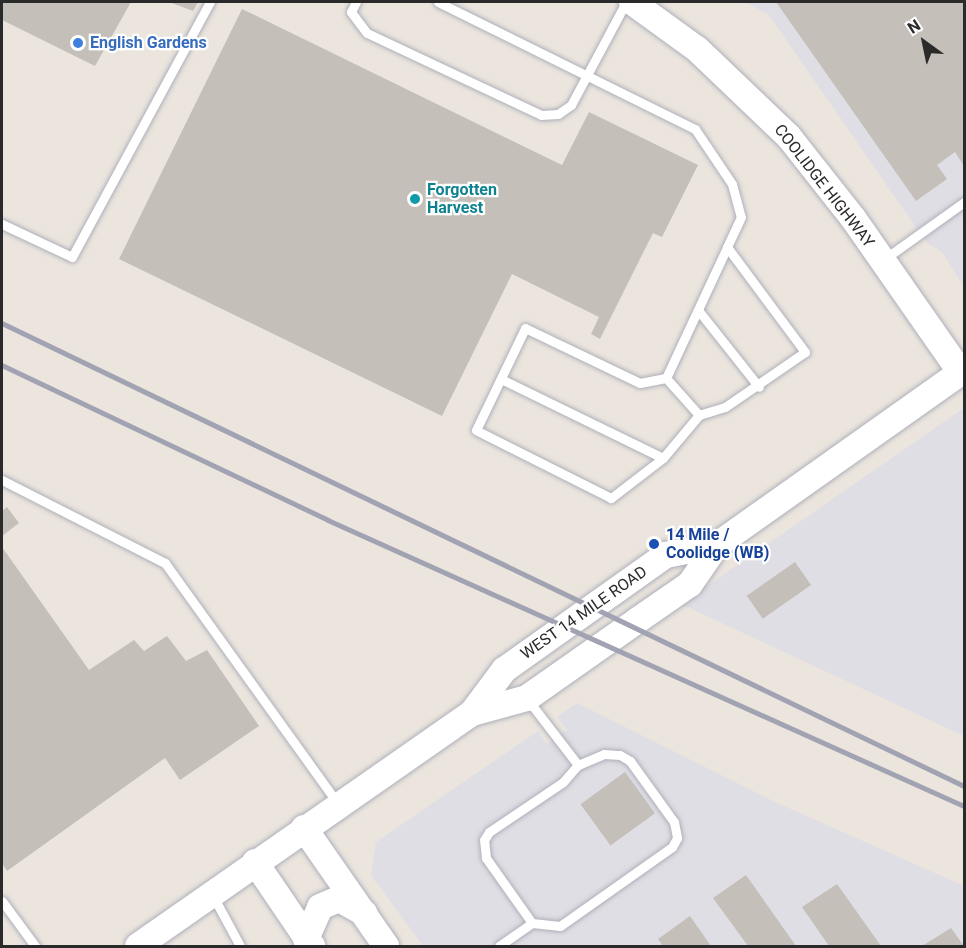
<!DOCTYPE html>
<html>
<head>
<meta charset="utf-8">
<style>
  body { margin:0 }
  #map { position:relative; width:966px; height:948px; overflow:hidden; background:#ebe5de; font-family:Roboto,sans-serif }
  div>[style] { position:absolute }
  .industrial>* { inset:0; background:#dfdee4 }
  .building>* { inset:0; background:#c4bfb9; transform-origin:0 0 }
  .roads { filter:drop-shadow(0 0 2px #aeb0ba) drop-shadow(0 0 2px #aeb0ba) }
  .service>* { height:9px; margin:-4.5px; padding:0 4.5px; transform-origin:4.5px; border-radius:4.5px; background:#fff }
  .secondary>* { height:26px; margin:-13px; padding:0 13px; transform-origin:13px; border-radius:13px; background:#fff }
  .rail>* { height:4.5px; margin:-2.25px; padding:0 2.25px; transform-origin:2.25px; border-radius:2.25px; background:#a1a3b3 }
  .dots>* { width:16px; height:16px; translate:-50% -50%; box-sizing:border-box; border:3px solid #fff; border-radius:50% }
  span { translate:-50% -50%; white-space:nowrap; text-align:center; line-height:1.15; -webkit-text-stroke:4.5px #fff; paint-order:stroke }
  .shop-label { font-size:16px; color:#366cbe; font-weight:700 }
  .left { translate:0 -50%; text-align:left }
  .street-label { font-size:16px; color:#2a2a2a }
  .culture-label { font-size:16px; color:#0d838f; font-weight:700 }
  .transit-label { font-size:16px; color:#164399; font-weight:700 }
  .frame { position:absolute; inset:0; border:3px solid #2a2a2a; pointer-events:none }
  .north { position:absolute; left:894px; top:12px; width:60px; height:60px; -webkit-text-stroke:4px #fff; paint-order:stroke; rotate:327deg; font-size:16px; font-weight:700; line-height:24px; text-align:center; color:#2a2a2a }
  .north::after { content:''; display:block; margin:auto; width:21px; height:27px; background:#2a2a2a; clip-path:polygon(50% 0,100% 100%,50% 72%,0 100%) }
</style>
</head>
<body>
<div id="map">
  <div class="industrial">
    <div style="clip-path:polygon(746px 2px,964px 2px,964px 287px,942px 252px,926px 242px,769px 15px)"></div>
    <div style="clip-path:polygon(964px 408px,964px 736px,681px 604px)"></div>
    <div style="clip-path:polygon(577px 703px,775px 802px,964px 886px,964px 946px,423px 946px,371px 875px,376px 842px,538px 731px,547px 744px,567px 730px,557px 717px)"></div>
  </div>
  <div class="building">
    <div style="clip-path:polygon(2px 2px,131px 2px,95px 66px,2px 20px)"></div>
    <div style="clip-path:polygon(169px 2px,198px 2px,193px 11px)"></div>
    <div style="clip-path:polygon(776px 2px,964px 2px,964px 166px,955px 152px,937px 165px,947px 179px,916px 201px)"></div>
    <div style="clip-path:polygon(242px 9px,562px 165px,589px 112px,698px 165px,662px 237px,653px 233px,600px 339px,591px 334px,599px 317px,512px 274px,442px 416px,119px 259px)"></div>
    <div style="clip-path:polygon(7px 507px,19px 523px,2px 536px,2px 511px)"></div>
    <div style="clip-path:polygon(2px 547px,89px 670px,134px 640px,144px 651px,167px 636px,186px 661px,207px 650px,259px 726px,180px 780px,165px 758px,7px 871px,2px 863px)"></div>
    <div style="left:795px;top:562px;width:28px;height:59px;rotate:55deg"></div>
    <div style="left:625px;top:772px;width:51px;height:55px;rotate:54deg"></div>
    <div style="clip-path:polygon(746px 875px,796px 946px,748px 946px,713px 898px)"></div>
    <div style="clip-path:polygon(837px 884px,881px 946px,829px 946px,802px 907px)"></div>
    <div style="clip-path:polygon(690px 916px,711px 946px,663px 946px,658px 939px)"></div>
    <div style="clip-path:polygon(951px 928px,964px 946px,922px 946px)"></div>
  </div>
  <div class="roads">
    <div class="service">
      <div style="left:356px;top:2px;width:11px;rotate:117deg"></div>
      <div style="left:351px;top:12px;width:26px;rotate:53deg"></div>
      <div style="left:367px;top:33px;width:192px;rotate:25.2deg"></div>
      <div style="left:541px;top:115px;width:17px;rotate:-3deg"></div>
      <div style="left:558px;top:114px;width:16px;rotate:-35deg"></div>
      <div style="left:571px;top:105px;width:117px;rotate:-61.9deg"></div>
      <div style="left:438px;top:2px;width:287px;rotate:26.3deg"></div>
      <div style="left:695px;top:129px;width:66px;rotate:56.1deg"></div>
      <div style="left:732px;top:184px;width:34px;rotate:75deg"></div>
      <div style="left:741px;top:217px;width:33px;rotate:115deg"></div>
      <div style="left:2px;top:224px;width:77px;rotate:25.2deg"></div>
      <div style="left:72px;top:257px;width:290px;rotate:-61.6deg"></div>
      <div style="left:727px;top:247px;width:131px;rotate:53.4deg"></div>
      <div style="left:805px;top:352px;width:97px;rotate:145.5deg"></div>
      <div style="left:725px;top:407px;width:27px;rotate:163deg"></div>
      <div style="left:699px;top:415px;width:56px;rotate:129.9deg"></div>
      <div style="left:663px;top:458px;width:66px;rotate:142.4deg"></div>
      <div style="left:611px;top:498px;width:151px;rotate:-153.3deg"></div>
      <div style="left:476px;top:430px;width:113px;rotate:-64.3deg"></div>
      <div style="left:525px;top:328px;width:127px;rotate:25.6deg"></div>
      <div style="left:640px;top:383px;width:26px;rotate:-11deg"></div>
      <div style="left:666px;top:378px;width:145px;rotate:-65deg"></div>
      <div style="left:883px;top:260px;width:100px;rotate:-35.6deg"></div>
      <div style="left:698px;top:310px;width:98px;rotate:51.6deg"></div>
      <div style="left:666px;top:378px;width:50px;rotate:48.3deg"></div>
      <div style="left:501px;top:379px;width:180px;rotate:26deg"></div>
      <div style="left:2px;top:480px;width:183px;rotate:27deg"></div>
      <div style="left:165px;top:563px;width:297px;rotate:54.3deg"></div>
      <div style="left:528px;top:700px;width:82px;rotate:52.4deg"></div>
      <div style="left:604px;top:754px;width:16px;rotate:4deg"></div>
      <div style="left:620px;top:755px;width:12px;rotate:31deg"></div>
      <div style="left:630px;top:761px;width:75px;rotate:54.2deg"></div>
      <div style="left:674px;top:822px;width:16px;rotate:79deg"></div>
      <div style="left:677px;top:838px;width:10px;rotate:119deg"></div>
      <div style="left:672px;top:847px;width:137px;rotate:144.8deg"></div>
      <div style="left:560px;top:926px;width:28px;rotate:-174deg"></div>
      <div style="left:532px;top:923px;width:80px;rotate:-125.3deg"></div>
      <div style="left:486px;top:858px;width:18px;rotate:-96deg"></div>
      <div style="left:484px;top:840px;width:9px;rotate:-58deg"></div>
      <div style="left:489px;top:832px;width:89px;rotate:-34deg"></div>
      <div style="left:563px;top:782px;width:23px;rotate:-49deg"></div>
      <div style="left:578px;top:765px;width:28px;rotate:-23deg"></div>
      <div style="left:213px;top:896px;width:57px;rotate:61.6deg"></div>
      <div style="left:2px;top:901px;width:56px;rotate:53.7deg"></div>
      <div style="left:499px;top:946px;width:40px;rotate:-34.9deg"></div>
    </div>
    <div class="secondary">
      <div style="left:632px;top:2px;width:80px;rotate:35.9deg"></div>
      <div style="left:697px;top:49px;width:127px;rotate:43.7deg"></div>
      <div style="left:789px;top:137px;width:103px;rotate:51.7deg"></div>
      <div style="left:853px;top:218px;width:189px;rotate:55.1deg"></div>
      <div style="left:472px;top:713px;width:54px;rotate:-53.3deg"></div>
      <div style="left:504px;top:670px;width:199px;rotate:-35.4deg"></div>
      <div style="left:666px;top:555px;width:52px;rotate:-11.1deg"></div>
      <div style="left:304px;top:828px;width:144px;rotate:55.2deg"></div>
      <div style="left:255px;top:862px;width:102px;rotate:55.8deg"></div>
      <div style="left:306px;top:939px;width:35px;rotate:-66deg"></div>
      <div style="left:320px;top:907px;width:21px;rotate:-23deg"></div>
      <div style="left:339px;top:899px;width:29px;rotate:29deg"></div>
      <div style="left:138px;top:946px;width:407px;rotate:-34.9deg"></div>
      <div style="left:472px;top:713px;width:57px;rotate:-15.3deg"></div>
      <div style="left:527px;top:698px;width:136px;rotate:-35.1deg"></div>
      <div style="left:638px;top:620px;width:63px;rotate:-34.7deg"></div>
      <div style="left:690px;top:584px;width:47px;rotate:-55.3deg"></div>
      <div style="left:717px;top:545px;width:303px;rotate:-35.3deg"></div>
    </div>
  </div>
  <div class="rail">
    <div style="left:2px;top:323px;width:1068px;rotate:25.7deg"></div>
    <div style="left:2px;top:365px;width:361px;rotate:25.4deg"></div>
    <div style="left:328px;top:520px;width:697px;rotate:24.21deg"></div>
  </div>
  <div class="dots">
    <div style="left:78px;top:43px;background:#3f7fe0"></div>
    <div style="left:415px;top:199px;background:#0f9aa8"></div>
    <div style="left:654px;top:544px;background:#1a4fb4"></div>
  </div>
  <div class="shop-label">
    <span class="left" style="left:90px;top:43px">English Gardens</span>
  </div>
  <div class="street-label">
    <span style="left:824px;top:186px;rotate:52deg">COOLIDGE HIGHWAY</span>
    <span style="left:584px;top:613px;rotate:-35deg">WEST 14 MILE ROAD</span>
  </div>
  <div class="culture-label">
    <span class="left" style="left:427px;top:199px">Forgotten<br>Harvest</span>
  </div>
  <div class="transit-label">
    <span class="left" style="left:666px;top:544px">14 Mile /<br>Coolidge (WB)</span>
  </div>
  <div class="frame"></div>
  <div class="north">N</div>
</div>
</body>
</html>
